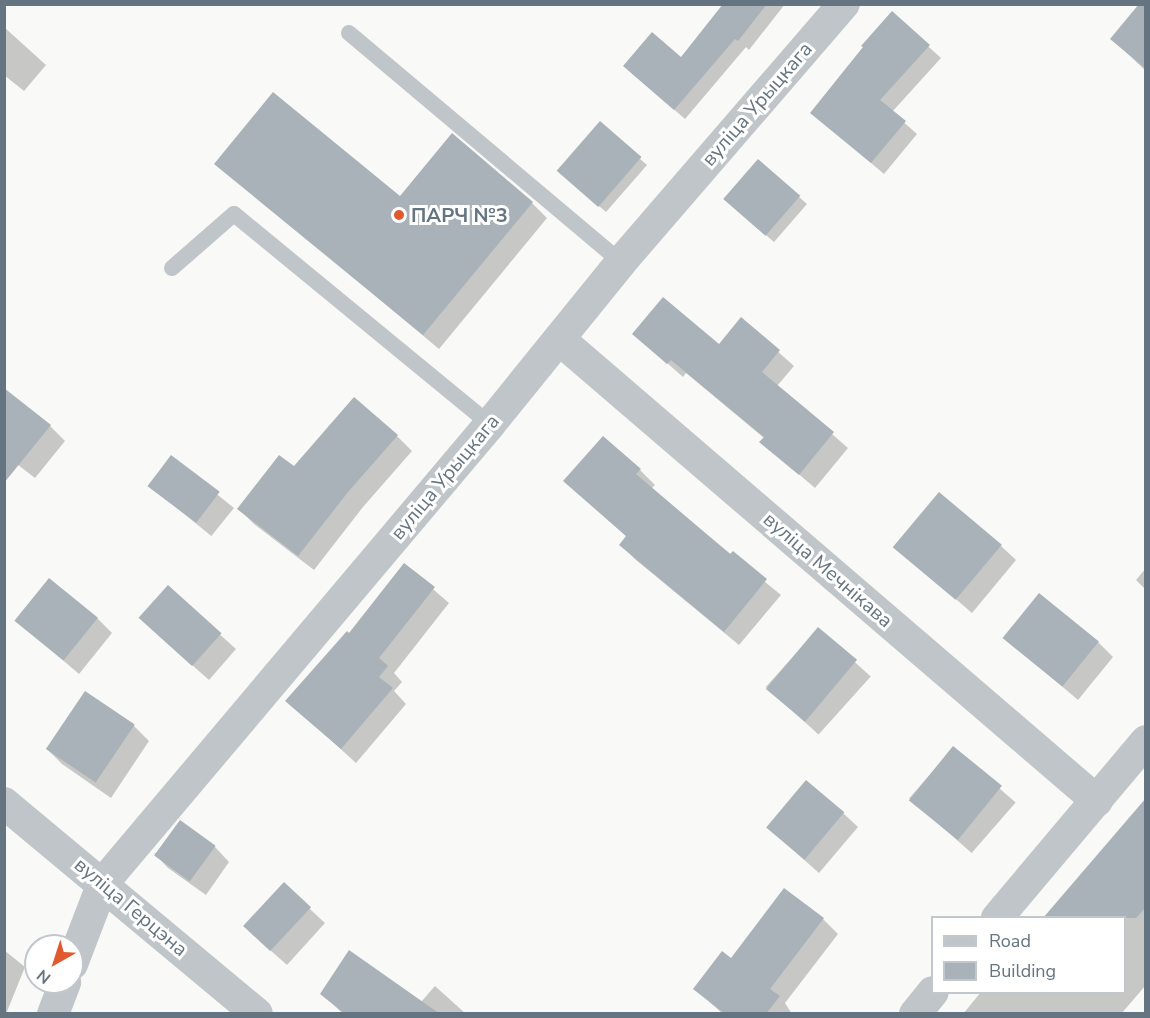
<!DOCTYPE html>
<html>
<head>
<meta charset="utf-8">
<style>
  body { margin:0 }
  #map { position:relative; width:1150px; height:1018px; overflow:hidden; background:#f9f9f7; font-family:"Nunito Sans",sans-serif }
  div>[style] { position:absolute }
  .shadow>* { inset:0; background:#0003; transform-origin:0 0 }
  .building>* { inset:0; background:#a9b2b8; transform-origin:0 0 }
  .service>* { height:16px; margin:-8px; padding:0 8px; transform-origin:8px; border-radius:8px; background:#c0c5c9 }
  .minor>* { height:32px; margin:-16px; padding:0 16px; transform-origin:16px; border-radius:16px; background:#c0c5c9 }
  .dots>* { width:16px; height:16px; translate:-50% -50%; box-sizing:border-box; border:3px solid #fff; border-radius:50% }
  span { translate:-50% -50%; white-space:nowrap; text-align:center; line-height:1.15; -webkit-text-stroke:6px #fff; paint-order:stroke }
  .street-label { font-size:20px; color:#657481 }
  .poi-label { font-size:20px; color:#657481; font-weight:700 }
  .left { translate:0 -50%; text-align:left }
  .frame { position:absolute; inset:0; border:6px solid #657481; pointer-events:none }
  .legend { position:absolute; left:931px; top:916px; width:195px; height:78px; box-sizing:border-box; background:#fff; border:2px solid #c1c7cd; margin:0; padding:8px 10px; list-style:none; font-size:18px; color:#657481 }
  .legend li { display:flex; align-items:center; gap:12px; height:30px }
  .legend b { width:30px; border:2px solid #c1c7cd }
  .north { position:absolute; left:24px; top:934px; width:60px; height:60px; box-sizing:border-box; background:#fff; border:2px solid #c1c7cd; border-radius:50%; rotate:219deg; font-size:16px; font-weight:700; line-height:24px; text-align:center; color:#657481 }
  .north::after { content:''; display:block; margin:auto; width:21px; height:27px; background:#e0592f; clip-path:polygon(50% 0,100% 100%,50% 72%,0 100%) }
</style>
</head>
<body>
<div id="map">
  <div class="shadow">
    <div style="clip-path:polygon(725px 4px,785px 4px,749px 50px,746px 47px,685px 119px,635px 76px,681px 59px)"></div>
    <div style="clip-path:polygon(1146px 4px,1146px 71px,1112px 39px)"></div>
    <div style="clip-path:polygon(892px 14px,941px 58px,892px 112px,917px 134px,884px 174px,812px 113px)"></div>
    <div style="clip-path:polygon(4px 27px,46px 65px,24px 91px,4px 75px)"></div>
    <div style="clip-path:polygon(639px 158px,647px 165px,606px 212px,566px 178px)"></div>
    <div style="clip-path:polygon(758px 161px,807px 204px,774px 242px,732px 206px)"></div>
    <div style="clip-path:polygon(216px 163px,400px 198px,532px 203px,547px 218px,439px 349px)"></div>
    <div style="clip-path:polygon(741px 319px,794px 366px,777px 386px,848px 448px,815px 488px,761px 442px,764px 438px,686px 373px,683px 377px,634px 334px,719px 346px)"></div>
    <div style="clip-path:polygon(50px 426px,65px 441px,35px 478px,4px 454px)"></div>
    <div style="clip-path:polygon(397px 436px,412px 451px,363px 507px,314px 570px,254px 524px,239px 509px,294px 468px)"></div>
    <div style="left:171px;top:457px;width:81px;height:36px;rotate:39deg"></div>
    <div style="clip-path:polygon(640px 470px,655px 485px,651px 489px,781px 595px,739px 645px,636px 560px,621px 545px,627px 537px,565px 481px)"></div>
    <div style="clip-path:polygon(1001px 546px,1016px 560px,972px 613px,895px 547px)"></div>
    <div style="clip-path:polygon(405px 565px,449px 603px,394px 673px,402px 682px,394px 691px,406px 704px,356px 763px,288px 701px,349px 635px)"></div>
    <div style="clip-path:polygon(1146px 568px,1146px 590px,1136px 580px)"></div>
    <div style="clip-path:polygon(168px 588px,236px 649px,209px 680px,156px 633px)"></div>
    <div style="clip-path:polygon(97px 618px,112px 633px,79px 674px,16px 620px)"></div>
    <div style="left:818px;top:629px;width:71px;height:78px;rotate:42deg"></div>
    <div style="clip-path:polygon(1005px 638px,1098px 642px,1113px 657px,1078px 700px)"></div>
    <div style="clip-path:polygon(85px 693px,134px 726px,149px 741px,111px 798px,62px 764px,47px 749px)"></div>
    <div style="left:953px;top:748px;width:83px;height:67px;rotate:41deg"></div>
    <div style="clip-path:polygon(1146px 800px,1146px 985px,1121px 1014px,963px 1014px,981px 992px,1124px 992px,1124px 918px)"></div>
    <div style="clip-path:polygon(843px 813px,858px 827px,819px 873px,783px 841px)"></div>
    <div style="clip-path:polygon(215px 847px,229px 862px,206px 895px,168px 868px,154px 853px)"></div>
    <div style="clip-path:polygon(284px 885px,325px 923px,287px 965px,261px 942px)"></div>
    <div style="clip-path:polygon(823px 919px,838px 934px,785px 1003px,792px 1014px,723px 1014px,695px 989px,732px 960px)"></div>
    <div style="clip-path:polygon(4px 950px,25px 967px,6px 1014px,4px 1014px)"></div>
    <div style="clip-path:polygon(435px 986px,466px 1014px,343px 1014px,322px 993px,421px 1002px)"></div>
  </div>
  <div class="building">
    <div style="clip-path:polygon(723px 4px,767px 4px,738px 41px,735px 39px,674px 110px,623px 66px,652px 32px,681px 57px)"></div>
    <div style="clip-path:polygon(1139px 4px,1146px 4px,1146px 69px,1110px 39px)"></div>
    <div style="clip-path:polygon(892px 11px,930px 45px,880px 100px,906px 121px,871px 163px,810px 113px,863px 47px,861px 46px)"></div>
    <div style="clip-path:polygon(273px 92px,400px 196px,452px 133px,533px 202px,423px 335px,214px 164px)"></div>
    <div style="left:600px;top:121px;width:55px;height:66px;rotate:41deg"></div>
    <div style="left:758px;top:159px;width:56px;height:53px;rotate:41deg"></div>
    <div style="clip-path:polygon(663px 297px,719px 344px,741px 317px,780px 350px,762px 372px,834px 432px,799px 475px,759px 442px,764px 437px,671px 360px,667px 364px,632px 334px)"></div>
    <div style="clip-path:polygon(4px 388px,51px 425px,4px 483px)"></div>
    <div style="clip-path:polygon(354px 397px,398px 435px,348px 492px,298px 556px,237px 509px,279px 455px,294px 466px)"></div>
    <div style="clip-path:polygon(603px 436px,641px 469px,636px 474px,730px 554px,733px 551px,767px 579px,724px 632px,619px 545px,626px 536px,563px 481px)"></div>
    <div style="left:171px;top:455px;width:61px;height:39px;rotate:37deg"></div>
    <div style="left:939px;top:492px;width:82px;height:72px;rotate:40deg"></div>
    <div style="clip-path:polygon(404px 563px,435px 587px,379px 658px,388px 666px,379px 677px,393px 688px,341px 749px,285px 701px,347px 631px,349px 633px)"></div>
    <div style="left:49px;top:578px;width:63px;height:55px;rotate:39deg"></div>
    <div style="left:168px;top:585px;width:72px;height:44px;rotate:42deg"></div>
    <div style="left:1039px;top:593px;width:77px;height:58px;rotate:39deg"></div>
    <div style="left:818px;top:627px;width:51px;height:81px;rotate:40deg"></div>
    <div style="left:85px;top:691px;width:60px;height:70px;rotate:34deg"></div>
    <div style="left:953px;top:746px;width:63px;height:70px;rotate:39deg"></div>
    <div style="left:806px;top:780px;width:50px;height:62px;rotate:40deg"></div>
    <div style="clip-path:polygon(1146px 798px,1146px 907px,1136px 918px,1043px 918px)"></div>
    <div style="left:180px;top:820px;width:44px;height:44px;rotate:36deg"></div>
    <div style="left:284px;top:882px;width:37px;height:60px;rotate:43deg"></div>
    <div style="clip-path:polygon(784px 888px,824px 918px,770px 989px,780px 996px,766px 1014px,725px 1014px,693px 989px,722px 951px,731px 958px)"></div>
    <div style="clip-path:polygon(349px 950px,440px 1014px,345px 1014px,320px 994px)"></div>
  </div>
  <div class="service">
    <div style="left:349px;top:33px;width:356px;rotate:40.1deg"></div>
    <div style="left:172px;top:268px;width:82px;rotate:-41.1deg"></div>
    <div style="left:234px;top:214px;width:331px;rotate:39.4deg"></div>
  </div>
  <div class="minor">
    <div style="left:559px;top:339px;width:709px;rotate:40.65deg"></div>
    <div style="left:4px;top:803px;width:329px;rotate:39.8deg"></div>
    <div style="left:997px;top:918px;width:231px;rotate:-49.9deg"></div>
    <div style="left:72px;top:964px;width:87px;rotate:-69.1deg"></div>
    <div style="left:103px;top:883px;width:600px;rotate:-49.86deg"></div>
    <div style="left:490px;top:424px;width:208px;rotate:-51deg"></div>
    <div style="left:621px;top:262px;width:341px;rotate:-49.2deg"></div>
    <div style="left:53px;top:1014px;width:34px;rotate:-69deg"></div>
    <div style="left:915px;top:1014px;width:28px;rotate:-51deg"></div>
  </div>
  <div class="dots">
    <div style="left:399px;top:215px;background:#e0592f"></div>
  </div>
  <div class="street-label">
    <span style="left:757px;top:104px;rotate:-49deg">вуліца Урыцкага</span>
    <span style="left:445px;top:477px;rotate:-50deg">вуліца Урыцкага</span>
    <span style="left:828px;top:570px;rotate:41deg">вуліца Мечнікава</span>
    <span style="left:131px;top:907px;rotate:40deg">вуліца Герцэна</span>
  </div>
  <div class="poi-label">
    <span class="left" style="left:411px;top:215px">ПАРЧ №3</span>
  </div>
  <div class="frame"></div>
  <ul class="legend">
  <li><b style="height:8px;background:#c0c5c9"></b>Road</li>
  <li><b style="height:16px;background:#a9b2b8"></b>Building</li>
  </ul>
  <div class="north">N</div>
</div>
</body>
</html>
